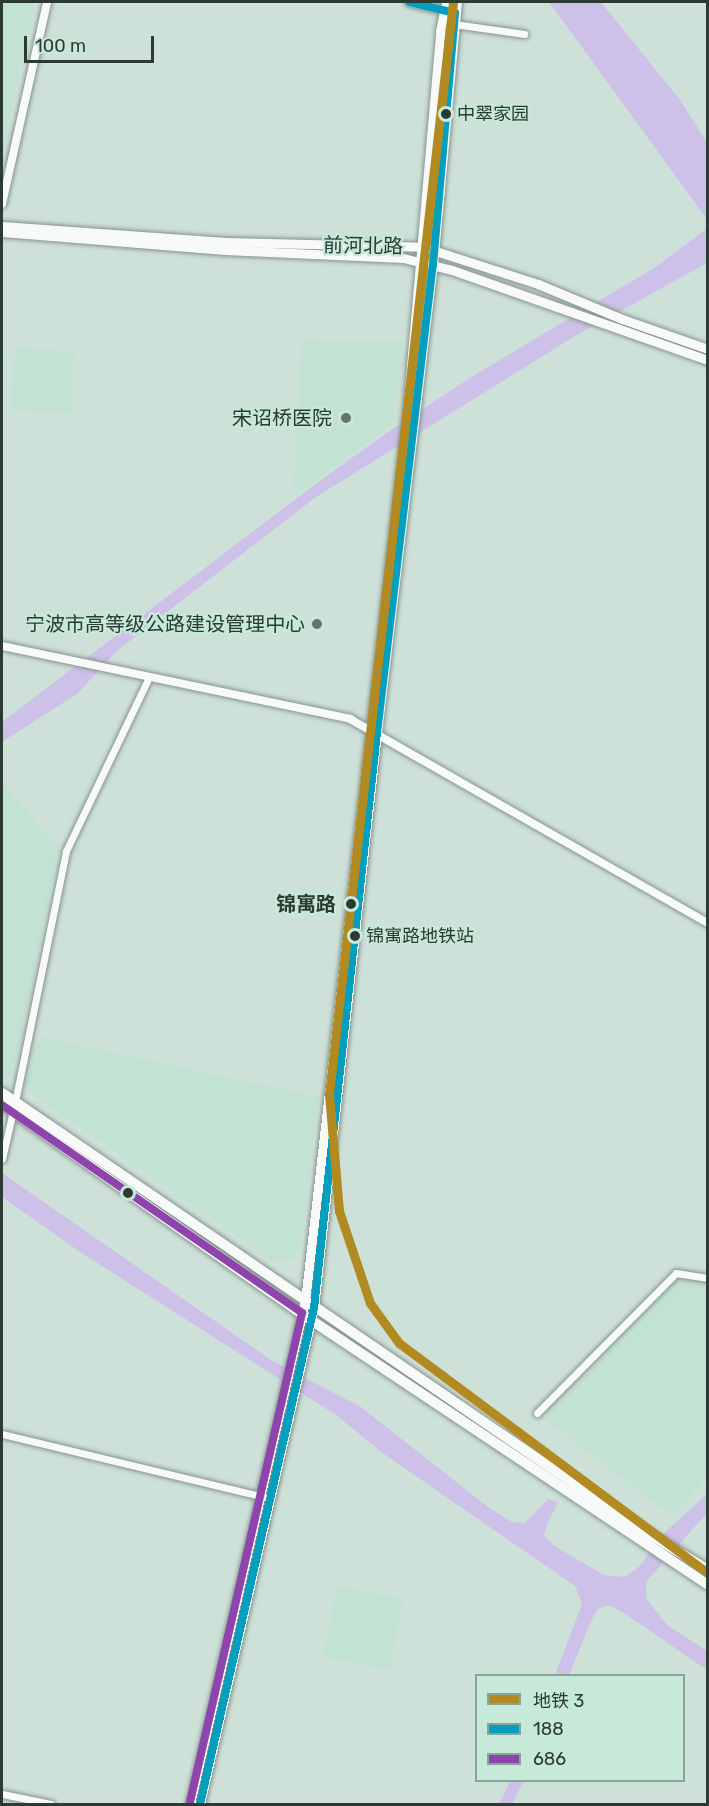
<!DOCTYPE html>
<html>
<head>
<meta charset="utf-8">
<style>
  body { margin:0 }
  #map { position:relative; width:709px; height:1806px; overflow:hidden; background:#cee1d8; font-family:Rubik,"Noto Sans SC",sans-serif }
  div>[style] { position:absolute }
  .built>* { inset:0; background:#c2e2d4; transform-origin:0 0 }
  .water>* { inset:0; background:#cdc1e9 }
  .roads { filter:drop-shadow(0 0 2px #86948e) drop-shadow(0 0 2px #86948e) }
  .minor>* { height:7px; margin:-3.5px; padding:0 3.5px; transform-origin:3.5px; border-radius:3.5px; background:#f8faf9 }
  .tertiary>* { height:8px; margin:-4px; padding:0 4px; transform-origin:4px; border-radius:4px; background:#f8faf9 }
  .secondary>* { height:9px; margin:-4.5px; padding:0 4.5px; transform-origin:4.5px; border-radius:4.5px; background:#f8faf9 }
  .primary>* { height:10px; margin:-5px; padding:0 5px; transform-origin:5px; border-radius:5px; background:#f8faf9 }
  .bus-1>* { height:8px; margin:-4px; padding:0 4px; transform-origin:4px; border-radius:4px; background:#049ebf }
  .bus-2>* { height:8px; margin:-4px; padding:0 4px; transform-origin:4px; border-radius:4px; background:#8e44ad }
  .metro-1>* { height:9px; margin:-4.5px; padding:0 4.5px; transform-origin:4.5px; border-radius:4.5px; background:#b18b22 }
  .dots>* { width:16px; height:16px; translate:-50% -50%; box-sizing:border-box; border:3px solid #c6e9d9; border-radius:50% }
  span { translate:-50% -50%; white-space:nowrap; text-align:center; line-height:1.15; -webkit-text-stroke:4.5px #c6e9d9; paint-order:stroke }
  .bus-label { font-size:18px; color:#2c3a34 }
  .left { translate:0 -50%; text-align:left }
  .street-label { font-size:20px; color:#2c3a34 }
  .poi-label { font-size:20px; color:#2c3a34 }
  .right { translate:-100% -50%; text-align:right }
  .stop-label { font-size:20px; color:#2c3a34; font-weight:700 }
  .frame { position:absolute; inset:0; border:3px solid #2c3a34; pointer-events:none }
  .legend { position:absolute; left:475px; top:1674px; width:210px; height:108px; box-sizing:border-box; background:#c6e9d9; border:2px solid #88a397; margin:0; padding:8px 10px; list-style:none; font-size:18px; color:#2c3a34 }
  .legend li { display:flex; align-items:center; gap:12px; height:30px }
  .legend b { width:30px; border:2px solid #88a397 }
  .scale { position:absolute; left:24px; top:36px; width:130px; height:27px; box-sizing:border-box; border:3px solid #2c3a34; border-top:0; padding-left:8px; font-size:18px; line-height:21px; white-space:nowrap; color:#2c3a34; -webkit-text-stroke:4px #c6e9d9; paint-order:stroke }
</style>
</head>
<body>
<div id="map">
  <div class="built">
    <div style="clip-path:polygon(2px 2px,34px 2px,2px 156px)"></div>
    <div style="clip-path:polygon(302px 341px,403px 342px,393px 424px,298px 493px,293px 493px)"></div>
    <div style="left:15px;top:348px;width:59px;height:62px;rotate:3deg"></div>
    <div style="clip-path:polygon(2px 783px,59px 848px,17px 1054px,11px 1073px,3px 1078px)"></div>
    <div style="clip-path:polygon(41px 1037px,319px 1097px,300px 1247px,292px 1260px,271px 1260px,29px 1092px,26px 1084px,34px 1049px)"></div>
    <div style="clip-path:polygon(677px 1274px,707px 1279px,707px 1478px,671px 1515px,538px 1414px)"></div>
    <div style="left:337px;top:1586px;width:67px;height:72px;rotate:11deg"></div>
  </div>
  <div class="water">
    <div style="clip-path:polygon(549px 2px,601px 2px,680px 100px,707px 142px,707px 263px,575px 336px,316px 497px,118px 650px,77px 694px,2px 742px,2px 722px,321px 480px,388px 432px,473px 376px,654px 268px,705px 230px,706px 218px)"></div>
    <div style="clip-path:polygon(2px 1173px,271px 1360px,361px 1407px,488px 1507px,512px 1522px,525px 1523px,548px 1499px,558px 1503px,547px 1524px,544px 1535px,553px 1545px,604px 1575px,625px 1577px,640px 1566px,662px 1535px,707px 1494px,707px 1513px,646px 1582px,646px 1598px,667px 1625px,707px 1651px,707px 1670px,627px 1615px,613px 1607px,606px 1606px,598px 1609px,592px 1619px,569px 1675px,555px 1675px,582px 1604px,575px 1586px,384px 1454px,336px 1415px,80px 1252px,2px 1197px)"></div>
    <div style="clip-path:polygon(510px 1781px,524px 1781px,512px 1804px,499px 1804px)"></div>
  </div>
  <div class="roads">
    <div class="minor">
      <div style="left:454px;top:24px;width:71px;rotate:8.1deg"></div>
      <div style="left:2px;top:1159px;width:58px;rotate:-77.2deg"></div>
      <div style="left:15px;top:1102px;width:256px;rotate:-78.5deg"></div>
      <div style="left:66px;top:851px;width:193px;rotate:-64.5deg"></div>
      <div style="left:537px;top:1413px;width:197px;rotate:-45.2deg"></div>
      <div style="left:676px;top:1273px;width:32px;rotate:9deg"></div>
      <div style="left:2px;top:1434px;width:269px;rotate:13.5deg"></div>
      <div style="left:2px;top:1794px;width:50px;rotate:11.5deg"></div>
    </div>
    <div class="tertiary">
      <div style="left:409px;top:2px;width:47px;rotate:13.4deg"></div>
      <div style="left:2px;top:204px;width:207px;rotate:-77.4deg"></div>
      <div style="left:2px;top:646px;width:356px;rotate:11.8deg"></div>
      <div style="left:350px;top:719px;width:412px;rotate:29.7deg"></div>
    </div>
    <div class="secondary">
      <div style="left:2px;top:226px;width:224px;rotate:4.1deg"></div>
      <div style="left:225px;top:242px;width:198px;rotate:1.4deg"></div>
      <div style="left:423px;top:247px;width:121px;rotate:17.8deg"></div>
      <div style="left:538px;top:284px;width:91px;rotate:22.6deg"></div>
      <div style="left:622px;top:319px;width:91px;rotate:19.2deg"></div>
      <div style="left:2px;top:232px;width:224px;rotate:4.6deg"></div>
      <div style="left:225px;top:250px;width:178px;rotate:2.6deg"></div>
      <div style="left:403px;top:258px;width:50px;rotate:13.8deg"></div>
      <div style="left:452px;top:270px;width:271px;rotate:19.4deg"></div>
      <div style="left:190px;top:1804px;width:516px;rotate:-77.12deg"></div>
      <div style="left:305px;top:1301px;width:895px;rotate:-83.45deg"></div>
      <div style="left:407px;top:412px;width:382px;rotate:-85deg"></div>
      <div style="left:440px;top:31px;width:30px;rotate:-78deg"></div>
      <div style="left:200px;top:1804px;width:509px;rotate:-77.06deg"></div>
      <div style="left:314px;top:1308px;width:578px;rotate:-83.75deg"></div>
      <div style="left:377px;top:733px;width:471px;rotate:-83.2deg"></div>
      <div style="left:433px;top:265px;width:264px;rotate:-84.8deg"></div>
    </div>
    <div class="primary">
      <div style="left:2px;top:1093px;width:768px;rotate:34.33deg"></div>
      <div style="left:636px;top:1526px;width:84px;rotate:31.4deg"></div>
      <div style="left:2px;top:1104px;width:377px;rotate:35deg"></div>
      <div style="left:311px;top:1320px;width:477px;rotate:33.7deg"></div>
    </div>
  </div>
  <div class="bus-1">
    <div style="left:200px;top:1804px;width:509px;rotate:-77.06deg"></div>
    <div style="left:314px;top:1308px;width:578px;rotate:-83.75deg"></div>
    <div style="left:377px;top:733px;width:471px;rotate:-83.2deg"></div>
    <div style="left:433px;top:265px;width:253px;rotate:-85deg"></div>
    <div style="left:455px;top:13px;width:47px;rotate:-166.6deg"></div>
  </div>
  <div class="bus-2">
    <div style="left:2px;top:1105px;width:365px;rotate:34.7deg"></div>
    <div style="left:302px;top:1313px;width:502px;rotate:102.9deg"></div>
  </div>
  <div class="metro-1">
    <div style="left:453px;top:2px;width:1099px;rotate:96.48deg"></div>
    <div style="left:329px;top:1094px;width:117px;rotate:85.1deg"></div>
    <div style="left:339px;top:1211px;width:97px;rotate:71.4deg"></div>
    <div style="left:370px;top:1303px;width:49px;rotate:54.1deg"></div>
    <div style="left:399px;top:1343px;width:385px;rotate:36.7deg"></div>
  </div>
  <div class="dots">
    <div style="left:446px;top:114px;background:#2c3a34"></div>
    <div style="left:346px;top:418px;background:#65746d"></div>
    <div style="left:317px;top:624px;background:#65746d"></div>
    <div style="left:351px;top:904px;background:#2c3a34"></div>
    <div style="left:355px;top:936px;background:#2c3a34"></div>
    <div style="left:128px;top:1193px;background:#2c3a34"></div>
  </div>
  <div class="bus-label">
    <span class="left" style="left:457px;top:114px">中翠家园</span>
    <span class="left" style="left:366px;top:936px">锦寓路地铁站</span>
  </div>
  <div class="street-label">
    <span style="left:363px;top:246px;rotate:1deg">前河北路</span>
  </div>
  <div class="poi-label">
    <span class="right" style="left:332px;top:418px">宋诏桥医院</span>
    <span class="right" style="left:305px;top:624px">宁波市高等级公路建设管理中心</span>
  </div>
  <div class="stop-label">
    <span class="right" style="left:336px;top:904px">锦寓路</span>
  </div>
  <div class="frame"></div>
  <ul class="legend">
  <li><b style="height:8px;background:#b18b22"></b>地铁 3</li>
  <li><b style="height:8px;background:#049ebf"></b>188</li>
  <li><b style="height:8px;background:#8e44ad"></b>686</li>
  </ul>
  <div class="scale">100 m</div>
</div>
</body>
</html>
